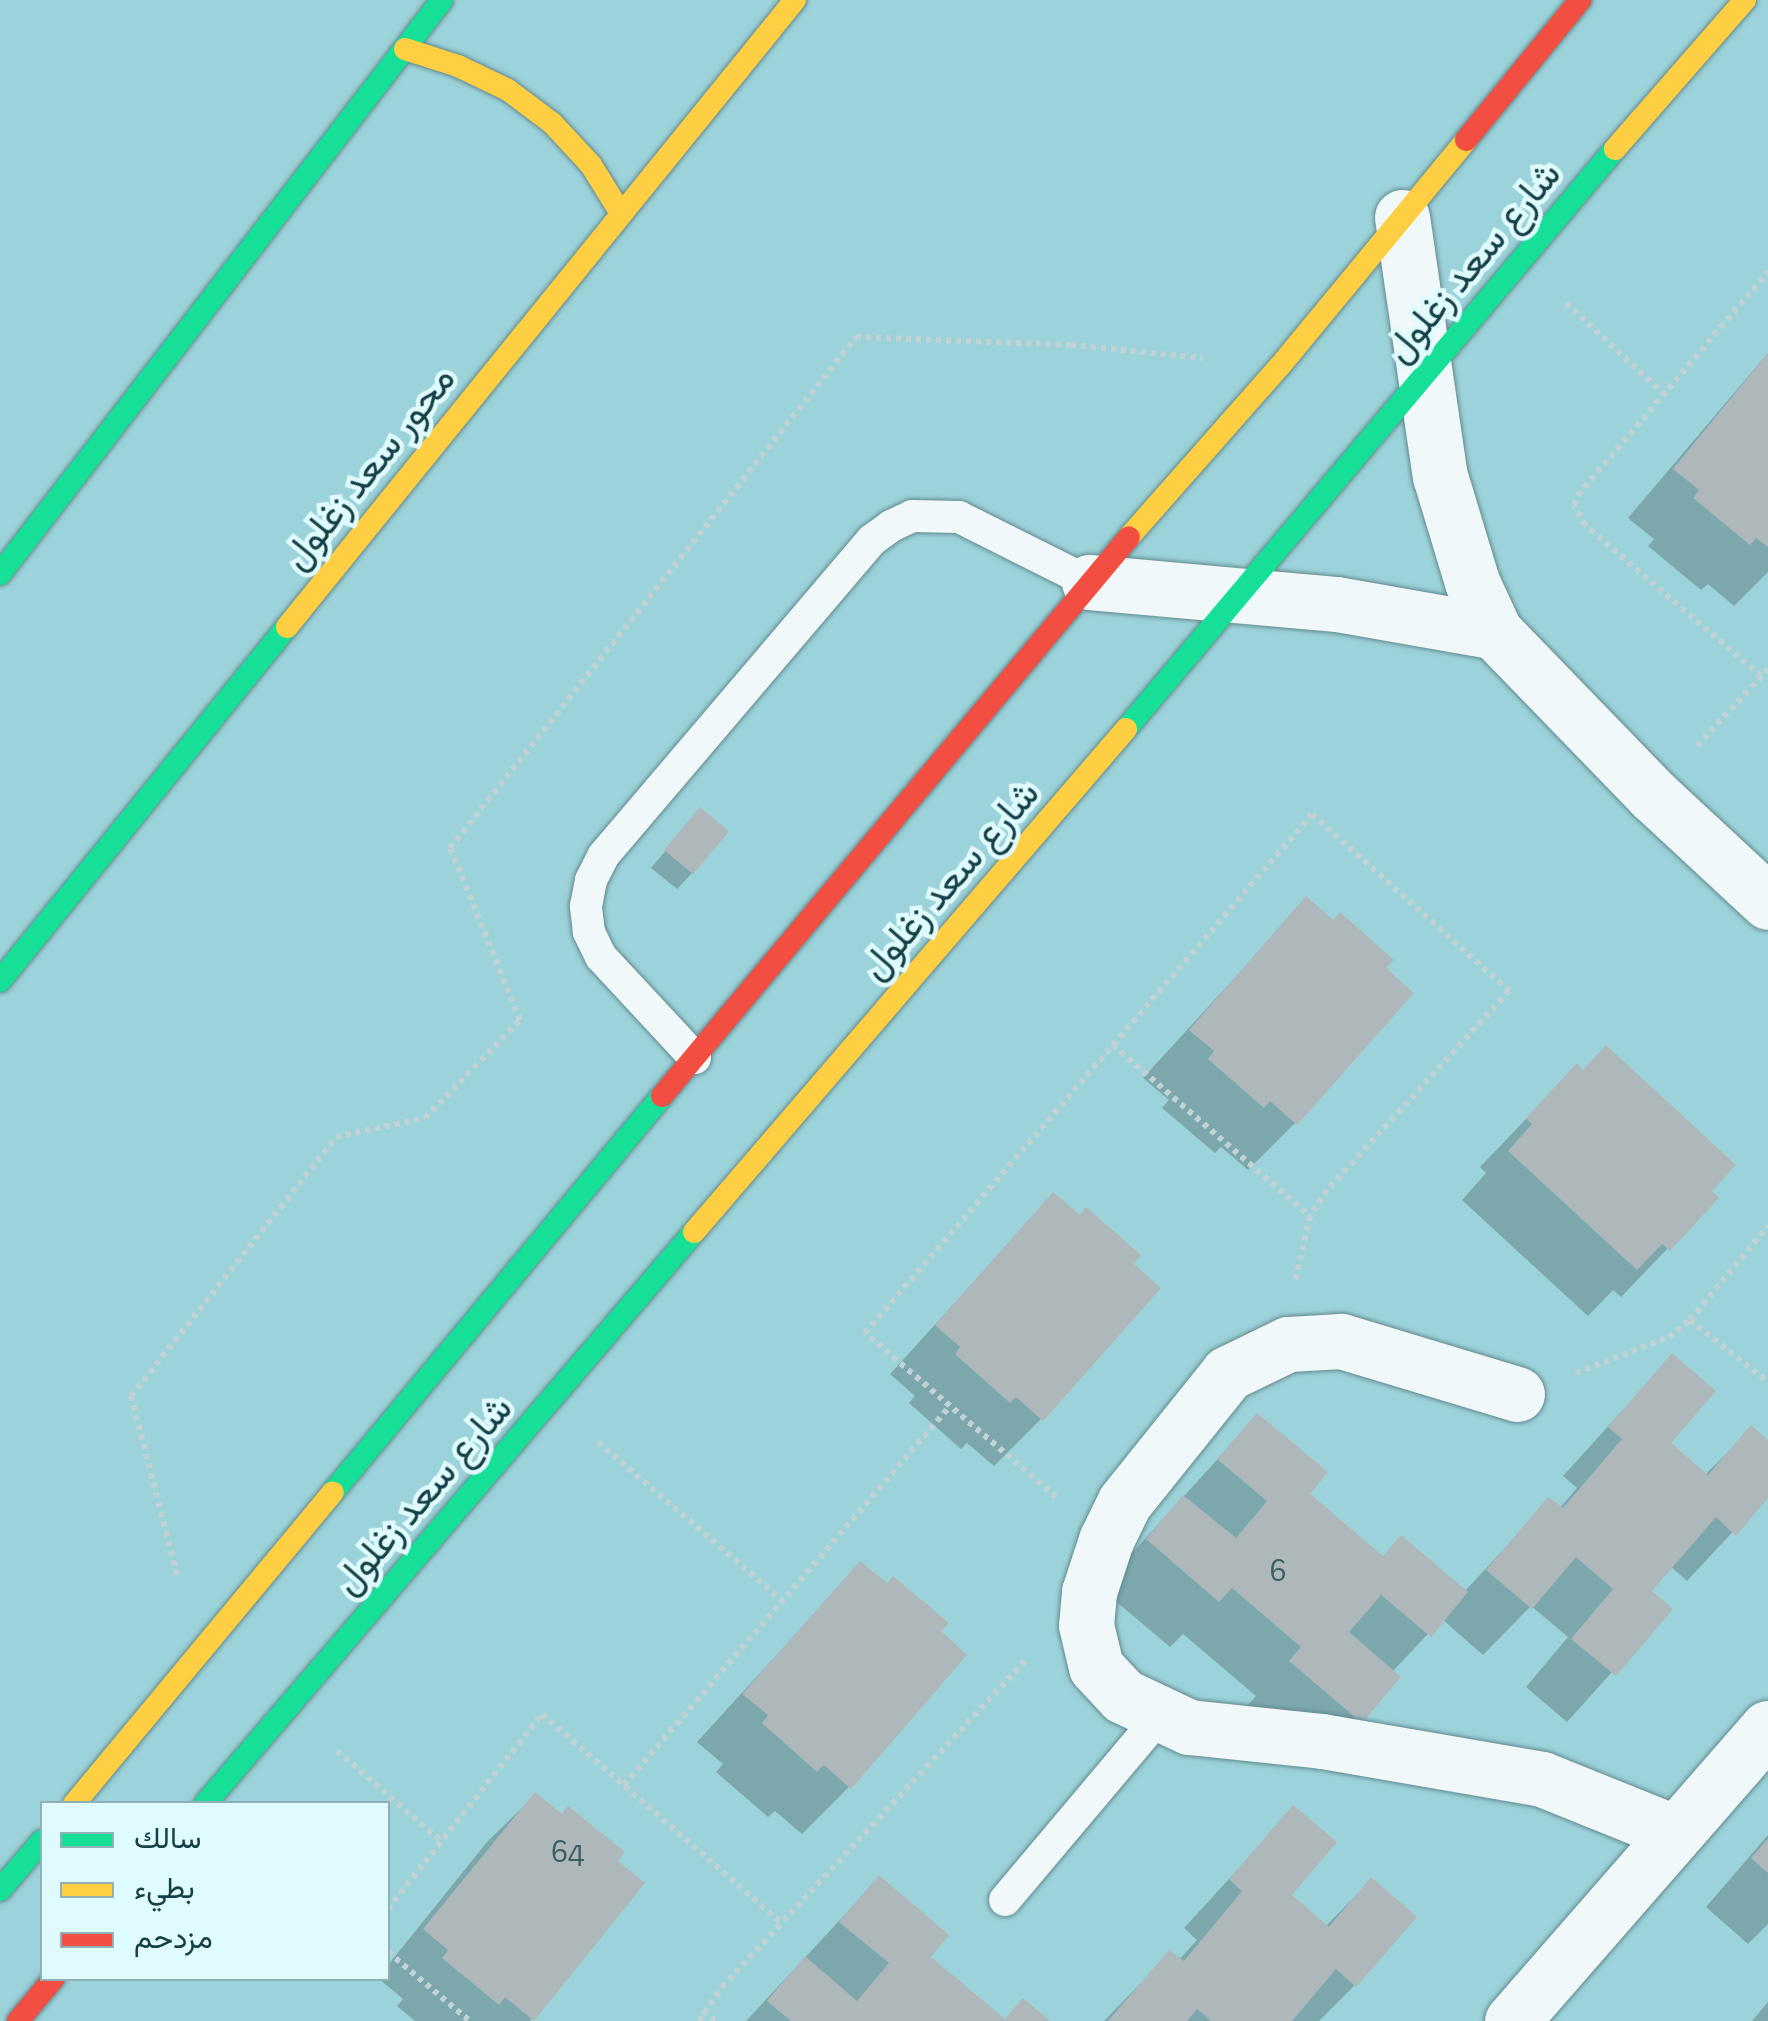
<!DOCTYPE html>
<html>
<head>
<meta charset="utf-8">
<style>
  body { margin:0 }
  #map { position:relative; width:1768px; height:2021px; overflow:hidden; background:#9cd2d9; font-family:"Zilla Slab",Vazirmatn,serif }
  div>[style] { position:absolute }
  .shadow>* { inset:0; background:#0003 }
  .building>* { inset:0; background:#aeb8ba; transform-origin:0 0 }
  .path>* { height:6px; margin-top:-3px; transform-origin:0; background:repeating-linear-gradient(90deg,#c1d2d4 0 5px,transparent 0 10px) }
  .roads { filter:drop-shadow(0 0 2px #628a8f) drop-shadow(0 0 2px #628a8f) }
  .lane>* { height:32px; margin:-16px; padding:0 16px; transform-origin:16px; border-radius:16px; background:#f0f8f9 }
  .street>* { height:55px; margin:-27.5px; padding:0 27.5px; transform-origin:27.5px; border-radius:27.5px; background:#f0f8f9 }
  .fast>* { height:22px; margin:-11px; padding:0 11px; transform-origin:11px; border-radius:11px; background:#16e098 }
  .slow>* { height:22px; margin:-11px; padding:0 11px; transform-origin:11px; border-radius:11px; background:#ffcf43 }
  .jam>* { height:22px; margin:-11px; padding:0 11px; transform-origin:11px; border-radius:11px; background:#f24e42 }
  span { translate:-50% -50%; white-space:nowrap; text-align:center; line-height:1.15; -webkit-text-stroke:9px #e0fbfe; paint-order:stroke }
  .number-label { font-size:32px; color:#3b5e62 }
  .number-label span { -webkit-text-stroke-width:0 }
  .street-label { font-size:38px; color:#154045 }
  .legend { position:absolute; left:40px; top:1801px; width:350px; height:180px; box-sizing:border-box; background:#e0fbfe; border:2px solid #8fb0b4; margin:0; padding:12px 18px; list-style:none; font-size:30px; color:#154045 }
  .legend li { display:flex; align-items:center; gap:20px; height:50px }
  .legend b { width:50px; border:2px solid #8fb0b4 }
</style>
</head>
<body>
<div id="map">
  <div class="shadow">
    <div style="clip-path:polygon(1768px 353px,1768px 572px,1734px 606px,1708px 584px,1701px 590px,1648px 546px,1654px 539px,1628px 518px)"></div>
    <div style="clip-path:polygon(700px 810px,693px 872px,677px 889px,651px 868px)"></div>
    <div style="clip-path:polygon(1306px 900px,1332px 923px,1295px 1123px,1248px 1170px,1221px 1147px,1215px 1153px,1162px 1108px,1169px 1100px,1143px 1078px)"></div>
    <div style="clip-path:polygon(1577px 1066px,1716px 1198px,1621px 1297px,1613px 1290px,1588px 1316px,1462px 1200px,1486px 1173px,1480px 1167px)"></div>
    <div style="clip-path:polygon(1053px 1195px,1041px 1419px,994px 1466px,967px 1443px,961px 1449px,909px 1403px,915px 1396px,890px 1374px)"></div>
    <div style="clip-path:polygon(1672px 1356px,1667px 1443px,1705px 1475px,1751px 1429px,1768px 1443px,1768px 1494px,1687px 1581px,1670px 1566px,1648px 1592px,1669px 1609px,1567px 1722px,1526px 1687px,1568px 1637px,1531px 1606px,1483px 1655px,1442px 1619px,1392px 1672px,1360px 1721px,1313px 1768px,1244px 1709px,1256px 1696px,1183px 1634px,1170px 1647px,1100px 1588px,1257px 1416px,1306px 1494px,1382px 1558px,1464px 1592px,1549px 1501px,1559px 1509px,1577px 1488px,1563px 1476px)"></div>
    <div style="clip-path:polygon(860px 1564px,849px 1787px,802px 1834px,775px 1811px,768px 1817px,716px 1772px,723px 1764px,697px 1742px)"></div>
    <div style="clip-path:polygon(535px 1795px,642px 1884px,530px 2021px,415px 2021px,397px 2006px,403px 1999px,378px 1978px,388px 1978px,388px 1965px,487px 1842px)"></div>
    <div style="clip-path:polygon(1293px 1809px,1288px 1896px,1325px 1927px,1371px 1880px,1414px 1917px,1354px 1986px,1319px 2021px,1104px 2021px,1170px 1953px,1179px 1960px,1197px 1940px,1184px 1928px)"></div>
    <div style="clip-path:polygon(1768px 1835px,1768px 1924px,1748px 1944px,1706px 1907px)"></div>
    <div style="clip-path:polygon(879px 1878px,928px 1957px,1004px 2021px,1046px 2021px,746px 2021px)"></div>
    <div style="clip-path:polygon(1768px 2002px,1768px 2021px,1752px 2021px)"></div>
  </div>
  <div class="building">
    <div style="clip-path:polygon(1768px 353px,1768px 547px,1756px 538px,1750px 545px,1693px 498px,1699px 490px,1673px 469px)"></div>
    <div style="left:700px;top:807px;width:38px;height:56px;rotate:40deg"></div>
    <div style="clip-path:polygon(1306px 896px,1333px 920px,1340px 912px,1394px 960px,1386px 968px,1414px 993px,1297px 1125px,1270px 1101px,1264px 1108px,1208px 1059px,1214px 1051px,1189px 1030px)"></div>
    <div style="clip-path:polygon(1606px 1045px,1736px 1165px,1712px 1191px,1719px 1198px,1670px 1251px,1662px 1244px,1637px 1270px,1508px 1151px,1532px 1124px,1526px 1118px,1577px 1063px,1583px 1070px)"></div>
    <div style="clip-path:polygon(1053px 1192px,1080px 1215px,1086px 1207px,1141px 1255px,1134px 1264px,1161px 1288px,1043px 1421px,1016px 1397px,1010px 1403px,955px 1354px,960px 1347px,935px 1325px)"></div>
    <div style="clip-path:polygon(1672px 1353px,1716px 1391px,1671px 1443px,1708px 1475px,1751px 1425px,1768px 1440px,1768px 1498px,1736px 1536px,1716px 1517px,1652px 1591px,1673px 1609px,1616px 1676px,1571px 1639px,1613px 1589px,1576px 1557px,1532px 1609px,1486px 1570px,1548px 1497px,1563px 1508px,1622px 1439px,1608px 1427px)"></div>
    <div style="clip-path:polygon(1257px 1413px,1328px 1472px,1310px 1494px,1383px 1556px,1401px 1535px,1468px 1592px,1431px 1637px,1381px 1595px,1349px 1632px,1401px 1677px,1362px 1723px,1289px 1661px,1301px 1647px,1232px 1588px,1219px 1602px,1146px 1539px,1183px 1495px,1236px 1538px,1267px 1501px,1217px 1459px)"></div>
    <div style="clip-path:polygon(860px 1561px,887px 1583px,893px 1576px,949px 1623px,941px 1631px,967px 1655px,851px 1789px,824px 1765px,817px 1772px,762px 1723px,768px 1715px,742px 1694px)"></div>
    <div style="clip-path:polygon(535px 1792px,562px 1814px,568px 1806px,625px 1852px,618px 1861px,645px 1883px,534px 2021px,505px 1997px,499px 2005px,442px 1958px,448px 1950px,423px 1929px)"></div>
    <div style="clip-path:polygon(1293px 1805px,1337px 1842px,1292px 1895px,1329px 1927px,1371px 1877px,1417px 1917px,1356px 1987px,1336px 1969px,1292px 2021px,1211px 2021px,1197px 2009px,1187px 2021px,1108px 2021px,1169px 1950px,1184px 1961px,1242px 1891px,1229px 1879px)"></div>
    <div style="clip-path:polygon(1768px 1839px,1768px 1873px,1751px 1858px)"></div>
    <div style="clip-path:polygon(879px 1875px,949px 1935px,931px 1957px,1005px 2019px,1023px 1998px,1050px 2021px,791px 2021px,767px 2001px,805px 1956px,857px 2001px,889px 1963px,839px 1922px)"></div>
  </div>
  <div class="path">
    <div style="left:1566px;top:303px;width:134px;rotate:42.9deg"></div>
    <div style="left:1761px;top:676px;width:232px;rotate:-139.4deg"></div>
    <div style="left:1585px;top:525px;width:23px;rotate:-119deg"></div>
    <div style="left:1574px;top:505px;width:11px;rotate:-68deg"></div>
    <div style="left:1578px;top:495px;width:293px;rotate:-49.6deg"></div>
    <div style="left:1697px;top:746px;width:105px;rotate:-47.3deg"></div>
    <div style="left:1113px;top:1045px;width:261px;rotate:41deg"></div>
    <div style="left:1690px;top:1320px;width:100px;rotate:38.5deg"></div>
    <div style="left:1576px;top:1373px;width:100px;rotate:-21.2deg"></div>
    <div style="left:1669px;top:1337px;width:27px;rotate:-39deg"></div>
    <div style="left:1690px;top:1320px;width:122px;rotate:-50.3deg"></div>
    <div style="left:598px;top:1442px;width:244px;rotate:40.7deg"></div>
    <div style="left:1056px;top:1497px;width:252px;rotate:-139.3deg"></div>
    <div style="left:865px;top:1333px;width:685px;rotate:-49.26deg"></div>
    <div style="left:1312px;top:814px;width:265px;rotate:41.9deg"></div>
    <div style="left:1509px;top:991px;width:270px;rotate:132.4deg"></div>
    <div style="left:1327px;top:1190px;width:31px;rotate:123deg"></div>
    <div style="left:1310px;top:1216px;width:67px;rotate:103deg"></div>
    <div style="left:177px;top:1575px;width:185px;rotate:-104.4deg"></div>
    <div style="left:131px;top:1396px;width:330px;rotate:-51.6deg"></div>
    <div style="left:336px;top:1137px;width:91px;rotate:-12.1deg"></div>
    <div style="left:425px;top:1118px;width:136px;rotate:-45.9deg"></div>
    <div style="left:520px;top:1020px;width:186px;rotate:-112.1deg"></div>
    <div style="left:450px;top:848px;width:653px;rotate:-51.53deg"></div>
    <div style="left:856px;top:337px;width:215px;rotate:2.1deg"></div>
    <div style="left:1071px;top:345px;width:132px;rotate:5.7deg"></div>
    <div style="left:337px;top:1751px;width:138px;rotate:40.9deg"></div>
    <div style="left:624px;top:1785px;width:500px;rotate:-49.3deg"></div>
    <div style="left:388px;top:1909px;width:248px;rotate:-51.7deg"></div>
    <div style="left:542px;top:1714px;width:318px;rotate:41.1deg"></div>
    <div style="left:388px;top:1952px;width:107px;rotate:40.1deg"></div>
    <div style="left:703px;top:2011px;width:16px;rotate:40deg"></div>
    <div style="left:699px;top:2021px;width:41px;rotate:-55.9deg"></div>
    <div style="left:722px;top:1987px;width:448px;rotate:-47.1deg"></div>
  </div>
  <div class="roads">
    <div class="lane">
      <div style="left:695px;top:1058px;width:138px;rotate:-132.9deg"></div>
      <div style="left:601px;top:957px;width:28px;rotate:-116deg"></div>
      <div style="left:589px;top:932px;width:26px;rotate:-97deg"></div>
      <div style="left:586px;top:906px;width:26px;rotate:-79deg"></div>
      <div style="left:591px;top:880px;width:27px;rotate:-63deg"></div>
      <div style="left:603px;top:856px;width:415px;rotate:-49.6deg"></div>
      <div style="left:872px;top:540px;width:24px;rotate:-36deg"></div>
      <div style="left:891px;top:526px;width:23px;rotate:-25deg"></div>
      <div style="left:912px;top:516px;width:47px;rotate:1.2deg"></div>
      <div style="left:959px;top:517px;width:145px;rotate:26.6deg"></div>
      <div style="left:1005px;top:1900px;width:242px;rotate:-49.9deg"></div>
    </div>
    <div class="street">
      <div style="left:1402px;top:217px;width:262px;rotate:81.7deg"></div>
      <div style="left:1440px;top:476px;width:111px;rotate:73.2deg"></div>
      <div style="left:1472px;top:582px;width:55px;rotate:65.3deg"></div>
      <div style="left:1495px;top:632px;width:227px;rotate:45.9deg"></div>
      <div style="left:1653px;top:795px;width:157px;rotate:42.9deg"></div>
      <div style="left:1089px;top:582px;width:249px;rotate:5.1deg"></div>
      <div style="left:1337px;top:604px;width:160px;rotate:10deg"></div>
      <div style="left:1517px;top:1394px;width:184px;rotate:-163.2deg"></div>
      <div style="left:1341px;top:1341px;width:53px;rotate:176.8deg"></div>
      <div style="left:1288px;top:1344px;width:67px;rotate:154.2deg"></div>
      <div style="left:1228px;top:1373px;width:166px;rotate:128.7deg"></div>
      <div style="left:1124px;top:1503px;width:41px;rotate:115.9deg"></div>
      <div style="left:1106px;top:1540px;width:55px;rotate:108.1deg"></div>
      <div style="left:1089px;top:1592px;width:33px;rotate:95deg"></div>
      <div style="left:1086px;top:1625px;width:43px;rotate:76.6deg"></div>
      <div style="left:1096px;top:1667px;width:40px;rotate:47deg"></div>
      <div style="left:1123px;top:1696px;width:73px;rotate:25.2deg"></div>
      <div style="left:1189px;top:1727px;width:134px;rotate:6deg"></div>
      <div style="left:1322px;top:1741px;width:223px;rotate:9.8deg"></div>
      <div style="left:1542px;top:1779px;width:144px;rotate:21.9deg"></div>
      <div style="left:1512px;top:2021px;width:389px;rotate:-48.9deg"></div>
    </div>
    <div class="fast">
      <div style="left:0;top:574px;width:724px;rotate:-52.4deg"></div>
      <div style="left:1126px;top:729px;width:759px;rotate:-49.87deg"></div>
      <div style="left:0;top:981px;width:456px;rotate:-51deg"></div>
      <div style="left:333px;top:1492px;width:515px;rotate:-50.28deg"></div>
      <div style="left:205px;top:1804px;width:753px;rotate:-49.47deg"></div>
      <div style="left:0;top:1890px;width:65px;rotate:-49.4deg"></div>
    </div>
    <div class="slow">
      <div style="left:405px;top:49px;width:56px;rotate:17.8deg"></div>
      <div style="left:458px;top:66px;width:55px;rotate:25.6deg"></div>
      <div style="left:508px;top:90px;width:55px;rotate:36.9deg"></div>
      <div style="left:552px;top:123px;width:57px;rotate:47.1deg"></div>
      <div style="left:591px;top:165px;width:55px;rotate:58.3deg"></div>
      <div style="left:1615px;top:149px;width:198px;rotate:-48.9deg"></div>
      <div style="left:1129px;top:537px;width:228px;rotate:-48.6deg"></div>
      <div style="left:1280px;top:366px;width:293px;rotate:-50.5deg"></div>
      <div style="left:287px;top:627px;width:807px;rotate:-50.99deg"></div>
      <div style="left:694px;top:1232px;width:663px;rotate:-49.34deg"></div>
      <div style="left:74px;top:1804px;width:405px;rotate:-50.3deg"></div>
    </div>
    <div class="jam">
      <div style="left:1466px;top:140px;width:181px;rotate:-50.8deg"></div>
      <div style="left:662px;top:1096px;width:728px;rotate:-50.12deg"></div>
      <div style="left:18px;top:2021px;width:56px;rotate:-50.1deg"></div>
    </div>
  </div>
  <div class="number-label">
    <span style="left:1278px;top:1570px">6</span>
    <span style="left:568px;top:1851px">64</span>
  </div>
  <div class="street-label">
    <span style="left:1473px;top:262px;rotate:-50deg">شارع سعد زغلول</span>
    <span style="left:369px;top:468px;rotate:-51deg">محور سعد زغلول</span>
    <span style="left:950px;top:880px;rotate:-49deg">شارع سعد زغلول</span>
    <span style="left:423px;top:1495px;rotate:-49deg">شارع سعد زغلول</span>
  </div>
  <ul class="legend">
  <li><b style="height:12px;background:#16e098"></b>سالك</li>
  <li><b style="height:12px;background:#ffcf43"></b>بطيء</li>
  <li><b style="height:12px;background:#f24e42"></b>مزدحم</li>
  </ul>
</div>
</body>
</html>
